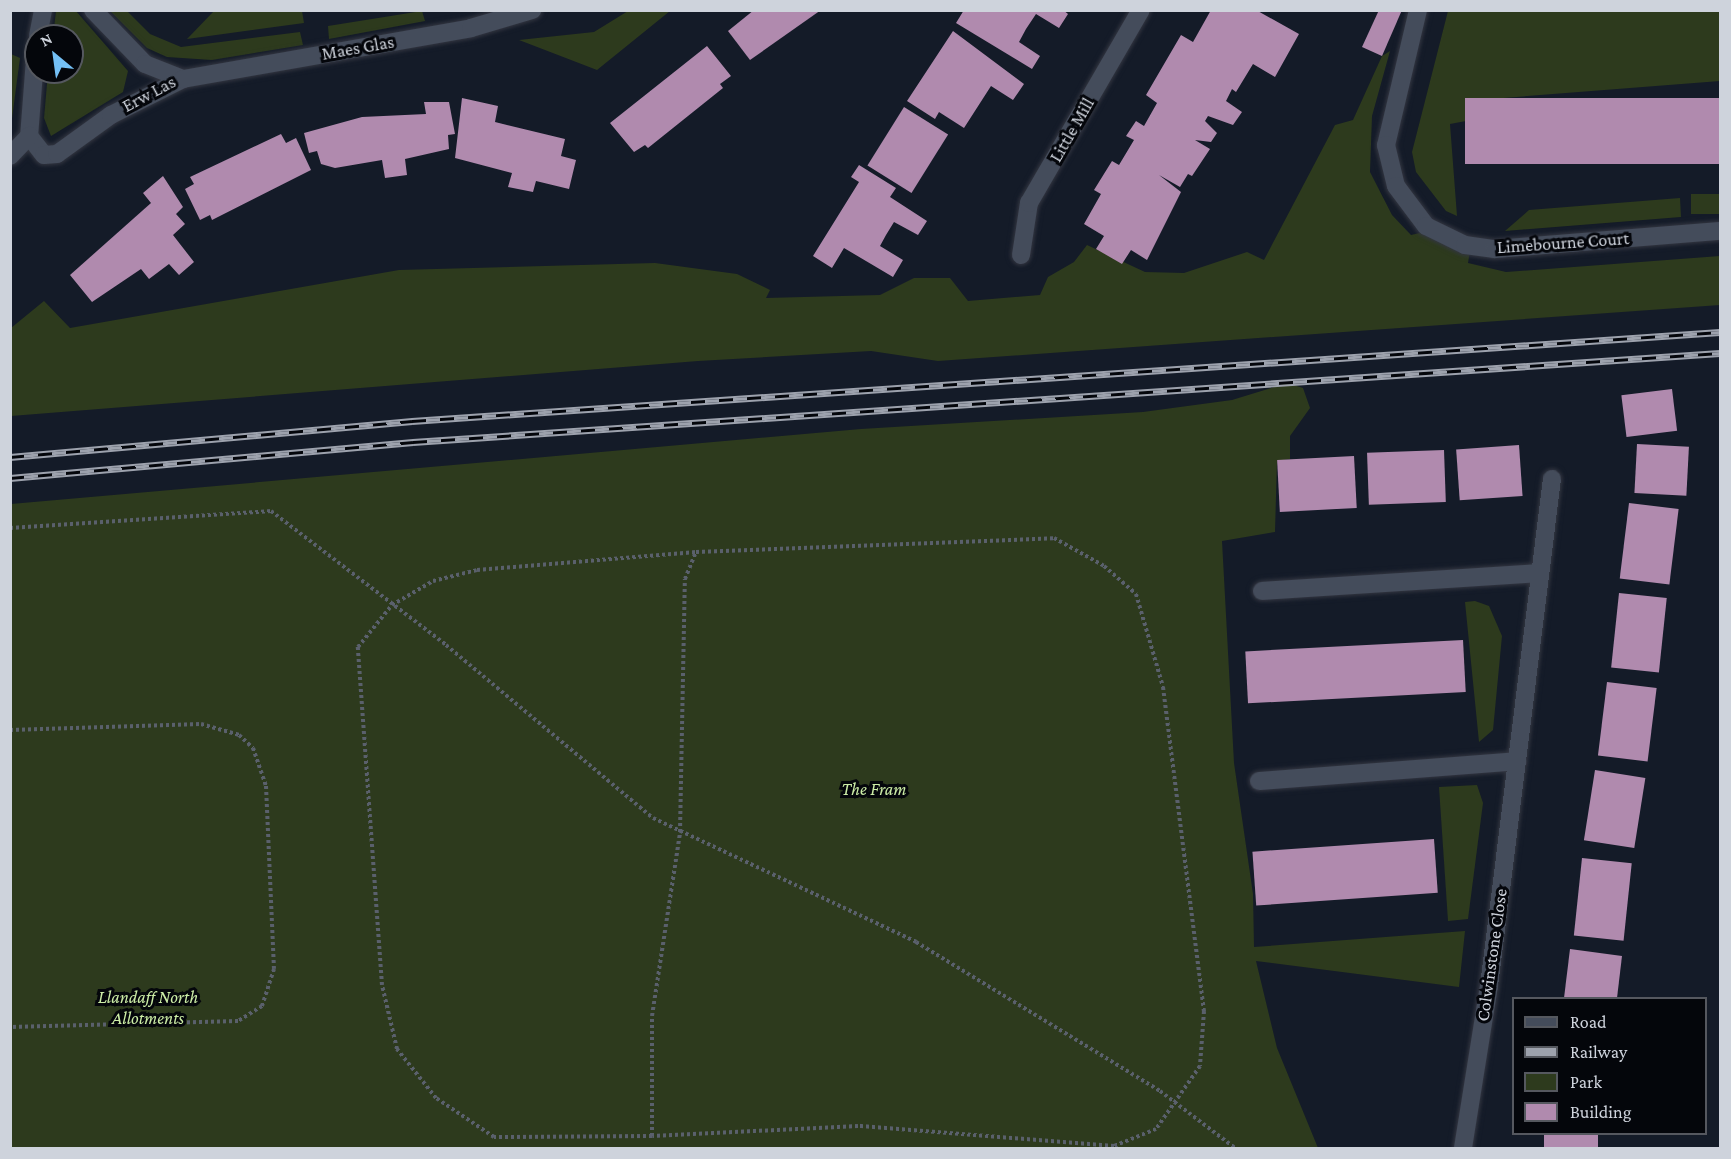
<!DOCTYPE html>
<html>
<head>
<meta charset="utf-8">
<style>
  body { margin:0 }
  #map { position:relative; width:1731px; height:1159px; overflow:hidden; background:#141b28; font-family:"Crimson Pro",serif }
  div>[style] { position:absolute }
  .green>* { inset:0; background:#2d3a1d; transform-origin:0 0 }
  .building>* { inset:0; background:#b08aae; transform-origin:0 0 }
  .path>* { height:4px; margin-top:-2px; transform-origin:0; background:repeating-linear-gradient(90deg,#5a606c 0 3px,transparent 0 6px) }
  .roads { filter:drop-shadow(0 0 2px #333641) drop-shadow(0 0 2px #333641) }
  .street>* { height:18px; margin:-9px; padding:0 9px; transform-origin:9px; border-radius:9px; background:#444c5b }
  .rail>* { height:7px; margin-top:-3.5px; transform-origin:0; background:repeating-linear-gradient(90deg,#04060b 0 14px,#9da2ad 0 28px); box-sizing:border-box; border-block:2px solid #9da2ad }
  span { translate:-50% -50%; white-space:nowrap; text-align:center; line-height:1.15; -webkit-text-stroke:6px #04060b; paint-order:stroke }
  .street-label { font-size:18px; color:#ced3dc }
  .park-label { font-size:18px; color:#cdeea7; font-style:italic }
  .frame { position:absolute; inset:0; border:12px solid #ced3dc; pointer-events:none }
  .legend { position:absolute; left:1512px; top:997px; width:195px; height:138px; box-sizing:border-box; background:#04060b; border:2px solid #55585f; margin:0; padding:8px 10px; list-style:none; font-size:18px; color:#ced3dc }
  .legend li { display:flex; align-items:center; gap:12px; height:30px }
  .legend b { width:30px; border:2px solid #55585f }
  .north { position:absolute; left:24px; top:24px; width:60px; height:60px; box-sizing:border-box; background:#04060b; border:2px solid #55585f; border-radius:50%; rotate:331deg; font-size:16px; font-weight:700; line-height:24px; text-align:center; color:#ced3dc }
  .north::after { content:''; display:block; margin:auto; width:21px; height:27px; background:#74c0f6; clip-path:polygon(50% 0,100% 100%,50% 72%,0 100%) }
</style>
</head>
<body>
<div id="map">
  <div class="green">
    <div style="clip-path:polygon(56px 11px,76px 11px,128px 71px,123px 92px,51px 136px,44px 118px,48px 72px,72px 72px,72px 36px,53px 36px)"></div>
    <div style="clip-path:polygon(110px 11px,127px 11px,150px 34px,181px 47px,300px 32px,303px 45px,212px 60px,167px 57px,147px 48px)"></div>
    <div style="clip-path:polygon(214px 11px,302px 11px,304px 23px,187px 39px)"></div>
    <div style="clip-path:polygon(422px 11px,425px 21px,329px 39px,328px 26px)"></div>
    <div style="clip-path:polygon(628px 11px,670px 11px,597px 70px,519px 40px,594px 32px)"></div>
    <div style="clip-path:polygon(1448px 11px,1720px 11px,1720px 81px,1465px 101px,1466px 121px,1450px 124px,1457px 216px,1446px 211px,1416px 172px,1412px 152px)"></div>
    <div style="clip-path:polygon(1390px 51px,1372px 116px,1370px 172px,1392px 215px,1411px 235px,1424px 232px,1470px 251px,1468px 263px,1506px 272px,1720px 256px,1720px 305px,938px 361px,871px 351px,698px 361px,11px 416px,11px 328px,44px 301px,70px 328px,399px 270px,655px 263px,737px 274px,770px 290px,766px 298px,880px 295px,914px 278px,950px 278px,968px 301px,1040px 295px,1048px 277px,1074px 262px,1087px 245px,1145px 272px,1184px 273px,1247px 252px,1264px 260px,1335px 125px,1353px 120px,1382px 56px)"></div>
    <div style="clip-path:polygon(11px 54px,20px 58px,11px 126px,10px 54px)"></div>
    <div style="left:1720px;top:194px;width:20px;height:29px;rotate:90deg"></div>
    <div style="clip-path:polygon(1680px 198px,1681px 217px,1505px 231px,1529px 210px)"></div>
    <div style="clip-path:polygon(1287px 383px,1303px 388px,1310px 408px,1290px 436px,1290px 459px,1277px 461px,1275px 532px,1222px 541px,1234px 763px,1253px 894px,1254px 947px,1465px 931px,1459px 987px,1256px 961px,1277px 1048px,1318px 1148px,11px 1148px,11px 504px,861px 429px,1143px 412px,1232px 400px)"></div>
    <div style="clip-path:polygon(1475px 601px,1489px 606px,1502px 636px,1493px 730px,1479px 742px,1465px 602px)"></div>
    <div style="clip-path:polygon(1477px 785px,1483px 803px,1468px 919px,1448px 921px,1439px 787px)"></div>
  </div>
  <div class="building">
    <div style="clip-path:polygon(754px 10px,821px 10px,750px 60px,728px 31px)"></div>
    <div style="clip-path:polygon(964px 10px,1063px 10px,1068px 14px,1059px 28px,1036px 14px,1026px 29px,1019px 42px,1040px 56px,1032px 69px,956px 23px)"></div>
    <div style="clip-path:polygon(1211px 10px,1256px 10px,1299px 34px,1275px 77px,1253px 64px,1236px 92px,1232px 89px,1226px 101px,1242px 112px,1233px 125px,1208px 116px,1205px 121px,1217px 133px,1211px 142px,1195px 140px,1210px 149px,1192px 176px,1188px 174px,1180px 187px,1159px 175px,1181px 192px,1147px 260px,1131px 250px,1122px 264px,1096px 249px,1104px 236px,1084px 224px,1101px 194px,1094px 190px,1112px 161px,1119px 165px,1134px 140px,1126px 136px,1136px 121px,1144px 126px,1157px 103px,1146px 95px,1181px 35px,1193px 42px)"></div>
    <div style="clip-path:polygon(1379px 10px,1402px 10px,1382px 56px,1362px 47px)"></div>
    <div style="clip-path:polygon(953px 31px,1024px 84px,1013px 100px,991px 86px,964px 128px,939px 112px,935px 119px,907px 101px)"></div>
    <div style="clip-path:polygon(707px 46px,731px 76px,720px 84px,723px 88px,648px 148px,645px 145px,634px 152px,610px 123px)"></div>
    <div style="clip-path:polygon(462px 98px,498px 106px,495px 122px,565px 139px,561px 156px,576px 160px,569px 189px,536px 181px,533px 192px,508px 187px,512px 173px,455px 158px)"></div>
    <div style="left:1720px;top:98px;width:66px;height:255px;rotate:90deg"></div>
    <div style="clip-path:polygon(424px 102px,449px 102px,455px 134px,448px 135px,449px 149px,405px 159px,407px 175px,385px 178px,382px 160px,335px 168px,321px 164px,317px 151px,309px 153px,304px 133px,362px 117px,426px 114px)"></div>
    <div style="left:904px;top:107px;width:52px;height:69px;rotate:32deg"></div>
    <div style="clip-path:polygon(281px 134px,286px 143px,296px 138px,311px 170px,212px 220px,210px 215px,200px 220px,185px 189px,194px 184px,190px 177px)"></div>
    <div style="clip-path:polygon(859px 165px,896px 188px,890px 197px,927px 221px,918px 235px,894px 222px,886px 235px,880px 246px,903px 260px,893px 277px,844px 248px,832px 268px,813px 256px,859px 182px,851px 177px)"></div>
    <div style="clip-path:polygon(163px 176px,183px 207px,176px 214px,185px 224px,173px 235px,194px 262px,179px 275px,169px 264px,149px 279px,141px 269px,92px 302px,70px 275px,151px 203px,143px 193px)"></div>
    <div style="left:1672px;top:389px;width:42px;height:51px;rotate:83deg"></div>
    <div style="left:1637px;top:444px;width:52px;height:49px;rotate:3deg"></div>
    <div style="left:1519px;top:445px;width:51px;height:63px;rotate:86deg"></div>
    <div style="left:1444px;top:450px;width:52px;height:77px;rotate:88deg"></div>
    <div style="left:1354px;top:456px;width:52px;height:77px;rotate:87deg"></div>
    <div style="left:1629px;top:503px;width:50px;height:76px;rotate:7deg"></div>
    <div style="left:1619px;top:593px;width:48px;height:75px;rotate:6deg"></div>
    <div style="left:1463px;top:640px;width:52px;height:218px;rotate:87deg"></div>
    <div style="left:1607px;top:682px;width:50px;height:74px;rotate:7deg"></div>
    <div style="left:1595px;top:770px;width:51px;height:71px;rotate:9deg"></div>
    <div style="left:1434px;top:839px;width:54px;height:182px;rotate:86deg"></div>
    <div style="left:1582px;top:858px;width:50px;height:78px;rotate:6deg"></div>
    <div style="clip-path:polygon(1570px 949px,1622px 956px,1617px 998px,1564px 998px)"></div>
    <div style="left:1544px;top:1134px;width:54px;height:14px"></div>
  </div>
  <div class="path">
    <div style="left:10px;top:528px;width:262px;rotate:-3.7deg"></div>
    <div style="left:271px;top:511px;width:220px;rotate:37.4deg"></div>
    <div style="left:446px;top:645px;width:270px;rotate:39.9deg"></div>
    <div style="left:653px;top:818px;width:291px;rotate:25.2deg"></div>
    <div style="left:916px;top:942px;width:286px;rotate:31.4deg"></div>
    <div style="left:1160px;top:1091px;width:94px;rotate:37.2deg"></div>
    <div style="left:10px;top:730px;width:191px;rotate:-1.8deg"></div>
    <div style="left:201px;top:724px;width:40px;rotate:16deg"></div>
    <div style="left:239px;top:735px;width:19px;rotate:43deg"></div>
    <div style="left:253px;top:748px;width:40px;rotate:71.1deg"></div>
    <div style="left:266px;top:786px;width:183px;rotate:87.5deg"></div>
    <div style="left:274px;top:969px;width:39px;rotate:108deg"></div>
    <div style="left:262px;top:1006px;width:28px;rotate:148deg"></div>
    <div style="left:238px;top:1021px;width:228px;rotate:178.5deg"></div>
    <div style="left:652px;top:1136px;width:120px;rotate:-90deg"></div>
    <div style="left:652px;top:1016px;width:186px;rotate:-81.3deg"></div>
    <div style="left:680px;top:832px;width:253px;rotate:-88.9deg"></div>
    <div style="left:685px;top:579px;width:29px;rotate:-68deg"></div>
    <div style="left:696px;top:552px;width:358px;rotate:-2.2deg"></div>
    <div style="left:1054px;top:538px;width:57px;rotate:29.2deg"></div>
    <div style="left:1104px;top:566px;width:43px;rotate:41.2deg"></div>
    <div style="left:1136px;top:594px;width:97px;rotate:73.8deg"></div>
    <div style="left:1163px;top:687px;width:327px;rotate:82.8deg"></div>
    <div style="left:1204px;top:1011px;width:55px;rotate:94.2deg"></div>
    <div style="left:1200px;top:1066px;width:77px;rotate:124.9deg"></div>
    <div style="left:1156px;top:1129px;width:45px;rotate:158deg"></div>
    <div style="left:1114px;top:1146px;width:257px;rotate:-175.5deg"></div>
    <div style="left:858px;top:1126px;width:206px;rotate:177.2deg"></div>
    <div style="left:652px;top:1136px;width:158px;rotate:179.6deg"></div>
    <div style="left:494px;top:1137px;width:70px;rotate:-146.1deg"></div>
    <div style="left:436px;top:1098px;width:63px;rotate:-128.5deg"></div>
    <div style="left:397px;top:1049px;width:66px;rotate:-103.2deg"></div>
    <div style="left:382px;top:985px;width:339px;rotate:-94.1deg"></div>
    <div style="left:358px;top:647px;width:54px;rotate:-51deg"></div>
    <div style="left:392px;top:605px;width:48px;rotate:-30.3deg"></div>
    <div style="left:433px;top:581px;width:45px;rotate:-14deg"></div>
    <div style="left:477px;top:570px;width:220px;rotate:-4.7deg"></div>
  </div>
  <div class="roads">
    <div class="street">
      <div style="left:93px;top:10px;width:75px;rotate:46.1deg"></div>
      <div style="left:145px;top:64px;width:41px;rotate:21.5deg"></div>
      <div style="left:1418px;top:10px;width:139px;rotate:103.3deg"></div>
      <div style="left:1386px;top:145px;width:42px;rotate:76.3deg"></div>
      <div style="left:1396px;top:186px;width:50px;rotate:53.1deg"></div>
      <div style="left:1426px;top:226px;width:43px;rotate:26deg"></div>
      <div style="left:1465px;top:245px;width:30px;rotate:8deg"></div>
      <div style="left:1495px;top:249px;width:226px;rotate:-4.6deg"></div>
      <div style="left:38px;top:36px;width:26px;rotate:-79deg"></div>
      <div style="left:36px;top:46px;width:90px;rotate:94.4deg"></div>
      <div style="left:29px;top:136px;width:24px;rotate:52deg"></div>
      <div style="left:44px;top:155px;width:13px;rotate:-4deg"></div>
      <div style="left:57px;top:154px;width:67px;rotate:-35.8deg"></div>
      <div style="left:111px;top:115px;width:80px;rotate:-26.6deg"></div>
      <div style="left:183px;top:79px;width:292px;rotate:-10deg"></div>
      <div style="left:471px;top:28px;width:64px;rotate:-16.4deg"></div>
      <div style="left:10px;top:156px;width:28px;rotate:-46deg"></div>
      <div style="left:1021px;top:255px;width:53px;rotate:-81.3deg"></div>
      <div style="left:1029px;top:203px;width:223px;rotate:-59.9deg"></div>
      <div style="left:1262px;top:591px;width:278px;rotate:-3.7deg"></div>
      <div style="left:1259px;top:781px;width:259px;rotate:-4.4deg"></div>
      <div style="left:1463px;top:1148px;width:164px;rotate:-80.9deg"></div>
      <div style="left:1489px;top:986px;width:511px;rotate:-82.92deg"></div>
    </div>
  </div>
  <div class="rail">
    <div style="left:10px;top:457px;width:404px;rotate:-5.1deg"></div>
    <div style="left:412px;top:421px;width:1311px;rotate:-3.89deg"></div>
    <div style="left:10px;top:478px;width:405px;rotate:-5.1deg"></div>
    <div style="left:413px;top:442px;width:1310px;rotate:-3.9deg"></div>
  </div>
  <div class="street-label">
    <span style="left:358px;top:48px;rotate:-10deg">Maes Glas</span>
    <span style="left:149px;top:94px;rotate:-28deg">Erw Las</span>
    <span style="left:1072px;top:130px;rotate:-60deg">Little Mill</span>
    <span style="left:1563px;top:243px;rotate:-4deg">Limebourne Court</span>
    <span style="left:1492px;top:955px;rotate:-82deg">Colwinstone Close</span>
  </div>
  <div class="park-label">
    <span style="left:874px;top:789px">The Fram</span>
    <span style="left:148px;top:1008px">Llandaff North<br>Allotments</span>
  </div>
  <div class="frame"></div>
  <ul class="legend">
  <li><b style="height:8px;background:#444c5b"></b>Road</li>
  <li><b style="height:8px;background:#9da2ad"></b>Railway</li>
  <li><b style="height:16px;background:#2d3a1d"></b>Park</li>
  <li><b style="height:16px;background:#b08aae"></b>Building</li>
  </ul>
  <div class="north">N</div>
</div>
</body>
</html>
